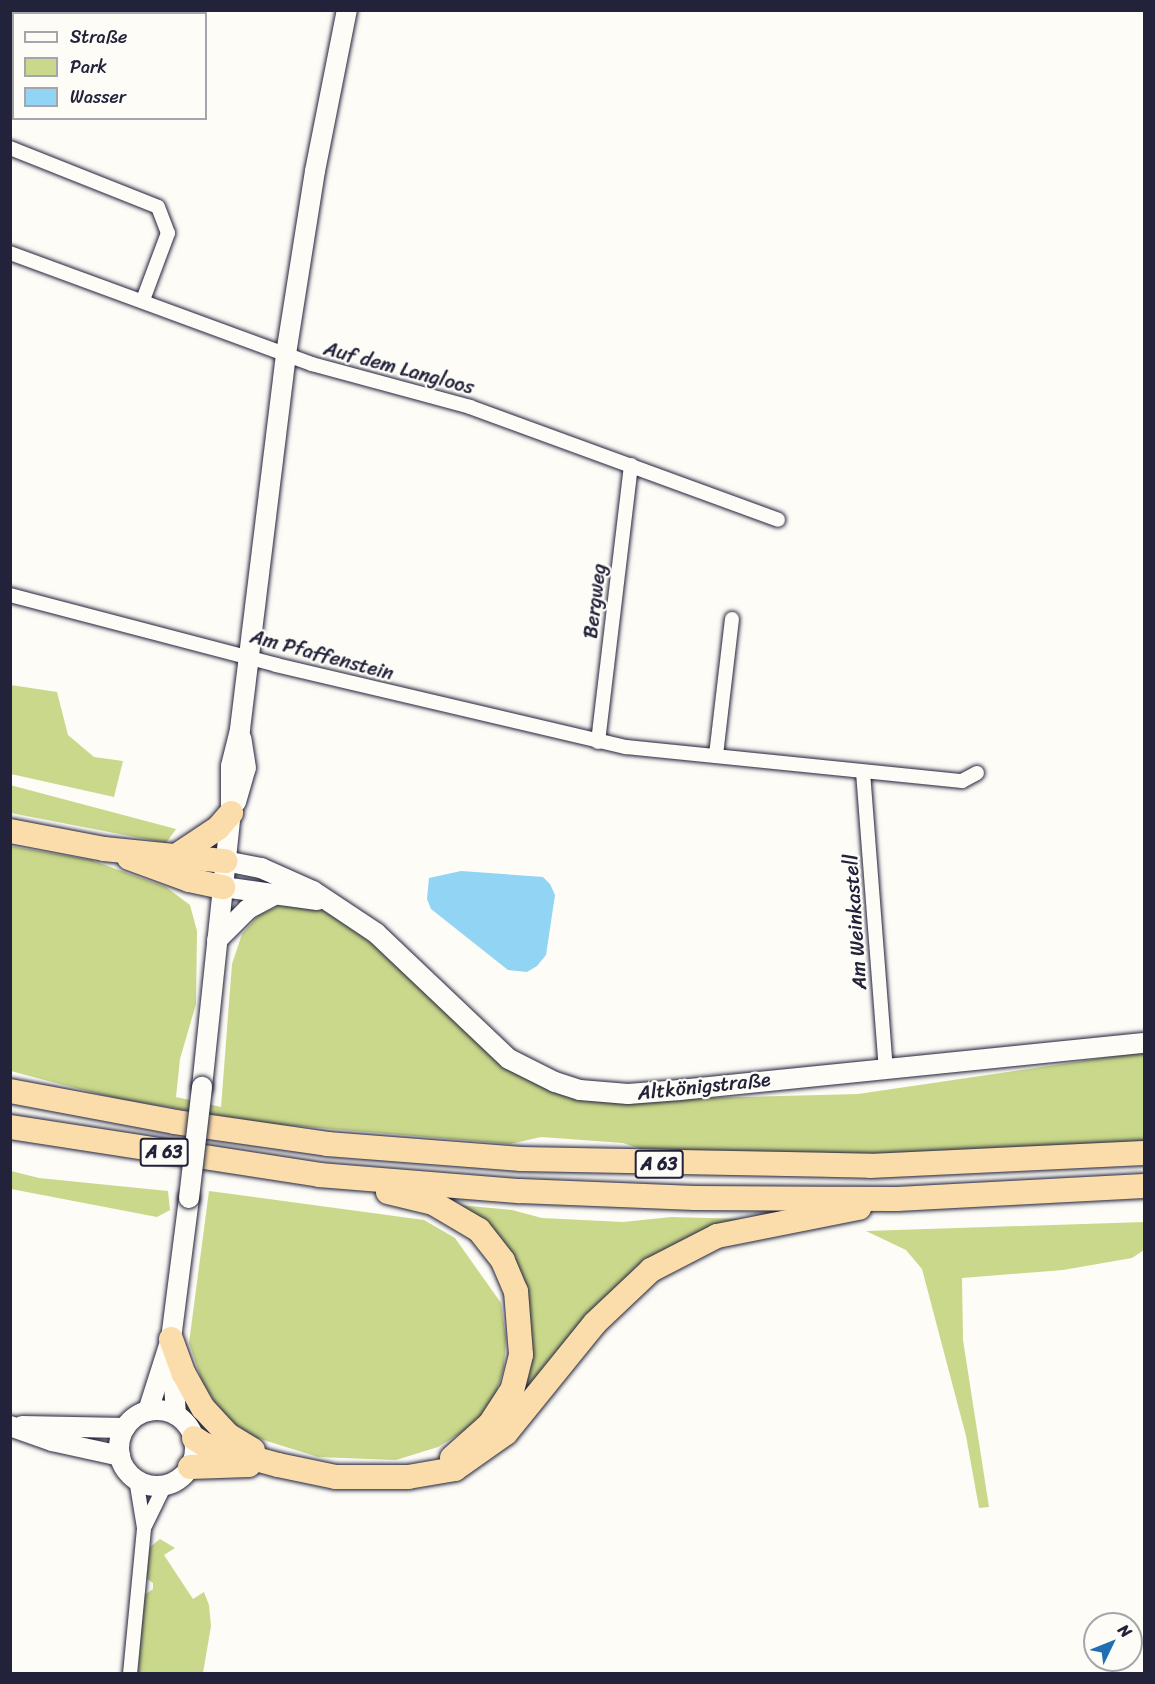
<!DOCTYPE html>
<html>
<head>
<meta charset="utf-8">
<style>
  body { margin:0 }
  #map { position:relative; width:1155px; height:1684px; overflow:hidden; background:#fdfcf7; font-family:Sriracha,sans-serif }
  div>[style] { position:absolute }
  .green>* { inset:0; background:#cad88b }
  .water>* { inset:0; background:#91d4f3 }
  .roads { filter:drop-shadow(0 0 2px #22223b) drop-shadow(0 0 2px #22223b) }
  .street>* { height:14px; margin:-7px; padding:0 7px; transform-origin:7px; border-radius:7px; background:#fdfcf7 }
  .secondary>* { height:20px; margin:-10px; padding:0 10px; transform-origin:10px; border-radius:10px; background:#fdfcf7 }
  .secondary>.ring { margin:-10px; padding:0; box-sizing:content-box; background:none; border:20px solid #fdfcf7; border-radius:50% }
  .highway>* { height:24px; margin:-12px; padding:0 12px; transform-origin:12px; border-radius:12px; background:#fbddab }
  .bridges { filter:drop-shadow(0 0 2px #22223b) drop-shadow(0 0 2px #22223b) }
  .secondary-bridge>* { height:20px; margin:-10px; padding:0 10px; transform-origin:10px; border-radius:10px; background:#fdfcf7 }
  span { translate:-50% -50%; white-space:nowrap; text-align:center; line-height:1.15; -webkit-text-stroke:4.5px #fdfcf7; paint-order:stroke }
  .shield-label span { padding:2px 4px; background:#fdfcf7; border:2px solid; border-radius:4px; -webkit-text-stroke-width:0 }
  .shield-label { font-size:18px; color:#22223b; font-weight:700 }
  .street-label { font-size:20px; color:#22223b }
  .frame { position:absolute; inset:0; border:12px solid #22223b; pointer-events:none }
  .legend { position:absolute; left:12px; top:12px; width:195px; height:108px; box-sizing:border-box; background:#fdfcf7; border:2px solid #a5a5ac; margin:0; padding:8px 10px; list-style:none; font-size:18px; color:#22223b }
  .legend li { display:flex; align-items:center; gap:12px; height:30px }
  .legend b { width:30px; border:2px solid #a5a5ac }
  .north { position:absolute; left:1083px; top:1612px; width:60px; height:60px; box-sizing:border-box; background:#fdfcf7; border:2px solid #a5a5ac; border-radius:50%; rotate:47deg; font-size:16px; font-weight:700; line-height:24px; text-align:center; color:#22223b }
  .north::after { content:''; display:block; margin:auto; width:21px; height:27px; background:#1f6fb2; clip-path:polygon(50% 0,100% 100%,50% 72%,0 100%) }
</style>
</head>
<body>
<div id="map">
  <div class="green">
    <div style="clip-path:polygon(11px 685px,57px 692px,68px 735px,94px 757px,123px 761px,114px 797px,11px 774px)"></div>
    <div style="clip-path:polygon(10px 785px,176px 829px,166px 843px,11px 813px)"></div>
    <div style="clip-path:polygon(10px 846px,91px 860px,166px 887px,190px 905px,197px 931px,196px 1004px,180px 1059px,176px 1097px,221px 1107px,232px 964px,242px 934px,259px 915px,278px 906px,298px 906px,326px 911px,386px 953px,549px 1088px,585px 1101px,858px 1094px,1144px 1052px,1144px 1141px,912px 1153px,653px 1153px,623px 1143px,541px 1137px,510px 1144px,272px 1124px,119px 1099px,48px 1081px,11px 1071px)"></div>
    <div style="clip-path:polygon(11px 1171px,39px 1178px,168px 1191px,170px 1210px,157px 1217px,11px 1189px)"></div>
    <div style="clip-path:polygon(209px 1191px,424px 1220px,455px 1238px,501px 1303px,506px 1339px,504px 1367px,493px 1403px,469px 1428px,438px 1447px,396px 1460px,318px 1457px,254px 1437px,223px 1416px,202px 1381px,189px 1343px)"></div>
    <div style="clip-path:polygon(458px 1205px,512px 1210px,542px 1218px,623px 1222px,671px 1217px,748px 1219px,673px 1249px,520px 1410px,531px 1333px)"></div>
    <div style="clip-path:polygon(1144px 1222px,1144px 1250px,1132px 1258px,1063px 1270px,962px 1278px,963px 1340px,989px 1507px,979px 1508px,966px 1436px,922px 1269px,906px 1250px,866px 1231px)"></div>
    <div style="clip-path:polygon(160px 1539px,175px 1548px,164px 1555px,193px 1599px,204px 1592px,209px 1605px,211px 1626px,203px 1673px,138px 1674px,144px 1595px,153px 1589px,153px 1583px,146px 1578px,150px 1547px)"></div>
  </div>
  <div class="water">
    <div style="clip-path:polygon(461px 871px,543px 877px,550px 884px,555px 895px,546px 955px,537px 966px,527px 972px,508px 970px,431px 909px,427px 899px,429px 878px)"></div>
  </div>
  <div class="roads">
    <div class="street">
      <div style="left:10px;top:148px;width:159px;rotate:21.7deg"></div>
      <div style="left:158px;top:207px;width:28px;rotate:69deg"></div>
      <div style="left:168px;top:233px;width:72px;rotate:110.5deg"></div>
      <div style="left:10px;top:253px;width:322px;rotate:20.2deg"></div>
      <div style="left:312px;top:364px;width:164px;rotate:15.2deg"></div>
      <div style="left:470px;top:407px;width:328px;rotate:20.1deg"></div>
      <div style="left:10px;top:595px;width:275px;rotate:14.7deg"></div>
      <div style="left:276px;top:665px;width:359px;rotate:13.2deg"></div>
      <div style="left:626px;top:747px;width:338px;rotate:5.8deg"></div>
      <div style="left:962px;top:781px;width:17px;rotate:-28deg"></div>
      <div style="left:598px;top:742px;width:279px;rotate:-83.2deg"></div>
      <div style="left:716px;top:755px;width:137px;rotate:-83.3deg"></div>
      <div style="left:863px;top:772px;width:298px;rotate:85.6deg"></div>
      <div style="left:136px;top:1479px;width:50px;rotate:80.7deg"></div>
      <div style="left:130px;top:1674px;width:147px;rotate:-84.5deg"></div>
      <div style="left:144px;top:1528px;width:48px;rotate:-64deg"></div>
    </div>
    <div class="secondary">
      <div style="left:236px;top:802px;width:35px;rotate:-74deg"></div>
      <div style="left:246px;top:768px;width:30px;rotate:-99deg"></div>
      <div style="left:225px;top:861px;width:37px;rotate:11deg"></div>
      <div style="left:261px;top:868px;width:57px;rotate:23.9deg"></div>
      <div style="left:313px;top:891px;width:76px;rotate:33.7deg"></div>
      <div style="left:376px;top:933px;width:183px;rotate:43.5deg"></div>
      <div style="left:509px;top:1059px;width:51px;rotate:26.6deg"></div>
      <div style="left:555px;top:1082px;width:26px;rotate:18deg"></div>
      <div style="left:580px;top:1090px;width:48px;rotate:4.8deg"></div>
      <div style="left:628px;top:1094px;width:52px;rotate:-4.4deg"></div>
      <div style="left:680px;top:1090px;width:466px;rotate:-5.8deg"></div>
      <div style="left:223px;top:887px;width:95px;rotate:7.9deg"></div>
      <div style="left:217px;top:940px;width:44px;rotate:-45deg"></div>
      <div style="left:248px;top:909px;width:32px;rotate:-28deg"></div>
      <div style="left:202px;top:1087px;width:276px;rotate:-84deg"></div>
      <div style="left:231px;top:813px;width:47px;rotate:-90deg"></div>
      <div style="left:231px;top:766px;width:38px;rotate:-76deg"></div>
      <div style="left:240px;top:729px;width:378px;rotate:-83deg"></div>
      <div style="left:286px;top:354px;width:185px;rotate:-81deg"></div>
      <div style="left:315px;top:171px;width:164px;rotate:-78.8deg"></div>
      <div style="left:172px;top:1355px;width:60px;rotate:86.2deg"></div>
      <div class="ring" style="left:119px;top:1410px;width:56px;height:56px"></div>
      <div style="left:148px;top:1411px;width:76px;rotate:-72.3deg"></div>
      <div style="left:171px;top:1339px;width:142px;rotate:-82.7deg"></div>
      <div style="left:10px;top:1426px;width:45px;rotate:19.7deg"></div>
      <div style="left:52px;top:1441px;width:70px;rotate:12.4deg"></div>
      <div style="left:22px;top:1426px;width:103px;rotate:1.1deg"></div>
    </div>
    <div class="highway">
      <div style="left:10px;top:831px;width:96px;rotate:10.8deg"></div>
      <div style="left:104px;top:849px;width:122px;rotate:5.7deg"></div>
      <div style="left:179px;top:854px;width:47px;rotate:-33.7deg"></div>
      <div style="left:218px;top:828px;width:20px;rotate:-49deg"></div>
      <div style="left:129px;top:858px;width:64px;rotate:20.1deg"></div>
      <div style="left:189px;top:880px;width:35px;rotate:12deg"></div>
      <div style="left:10px;top:1091px;width:168px;rotate:10.6deg"></div>
      <div style="left:175px;top:1122px;width:154px;rotate:8.2deg"></div>
      <div style="left:327px;top:1144px;width:195px;rotate:4.4deg"></div>
      <div style="left:521px;top:1159px;width:349px;rotate:1.1deg"></div>
      <div style="left:870px;top:1166px;width:274px;rotate:-2.7deg"></div>
      <div style="left:10px;top:1127px;width:313px;rotate:8.8deg"></div>
      <div style="left:319px;top:1175px;width:202px;rotate:4.6deg"></div>
      <div style="left:520px;top:1191px;width:175px;rotate:2.3deg"></div>
      <div style="left:695px;top:1198px;width:202px;rotate:0.3deg"></div>
      <div style="left:897px;top:1199px;width:247px;rotate:-3deg"></div>
      <div style="left:388px;top:1192px;width:46px;rotate:13.7deg"></div>
      <div style="left:433px;top:1203px;width:53px;rotate:30.4deg"></div>
      <div style="left:479px;top:1230px;width:39px;rotate:52deg"></div>
      <div style="left:503px;top:1261px;width:33px;rotate:67deg"></div>
      <div style="left:516px;top:1291px;width:64px;rotate:85.5deg"></div>
      <div style="left:521px;top:1355px;width:36px;rotate:104deg"></div>
      <div style="left:512px;top:1390px;width:40px;rotate:122.9deg"></div>
      <div style="left:490px;top:1424px;width:51px;rotate:138.2deg"></div>
      <div style="left:171px;top:1339px;width:37px;rotate:70deg"></div>
      <div style="left:184px;top:1374px;width:39px;rotate:61deg"></div>
      <div style="left:203px;top:1408px;width:37px;rotate:47deg"></div>
      <div style="left:228px;top:1435px;width:29px;rotate:31deg"></div>
      <div style="left:194px;top:1438px;width:13px;rotate:32deg"></div>
      <div style="left:205px;top:1445px;width:76px;rotate:15.3deg"></div>
      <div style="left:278px;top:1465px;width:59px;rotate:11.7deg"></div>
      <div style="left:336px;top:1477px;width:72px"></div>
      <div style="left:408px;top:1477px;width:48px;rotate:-9.7deg"></div>
      <div style="left:455px;top:1469px;width:62px;rotate:-35.2deg"></div>
      <div style="left:506px;top:1433px;width:141px;rotate:-51deg"></div>
      <div style="left:595px;top:1323px;width:77px;rotate:-43.4deg"></div>
      <div style="left:651px;top:1270px;width:74px;rotate:-27.3deg"></div>
      <div style="left:717px;top:1236px;width:145px;rotate:-11.2deg"></div>
      <div style="left:190px;top:1467px;width:59px;rotate:-1.9deg"></div>
    </div>
  </div>
  <div class="bridges">
    <div class="secondary-bridge">
      <div style="left:189px;top:1198px;width:112px;rotate:-83.3deg"></div>
    </div>
  </div>
  <div class="shield-label">
    <span style="left:164px;top:1152px">A 63</span>
    <span style="left:659px;top:1164px">A 63</span>
  </div>
  <div class="street-label">
    <span style="left:399px;top:368px;rotate:15deg">Auf dem Langloos</span>
    <span style="left:595px;top:601px;rotate:-83deg">Bergweg</span>
    <span style="left:322px;top:655px;rotate:15deg">Am Pfaffenstein</span>
    <span style="left:855px;top:922px;rotate:-94deg">Am Weinkastell</span>
    <span style="left:704px;top:1086px;rotate:-6deg">Altkönigstraße</span>
  </div>
  <div class="frame"></div>
  <ul class="legend">
  <li><b style="height:8px;background:#fdfcf7"></b>Straße</li>
  <li><b style="height:16px;background:#cad88b"></b>Park</li>
  <li><b style="height:16px;background:#91d4f3"></b>Wasser</li>
  </ul>
  <div class="north">N</div>
</div>
</body>
</html>
